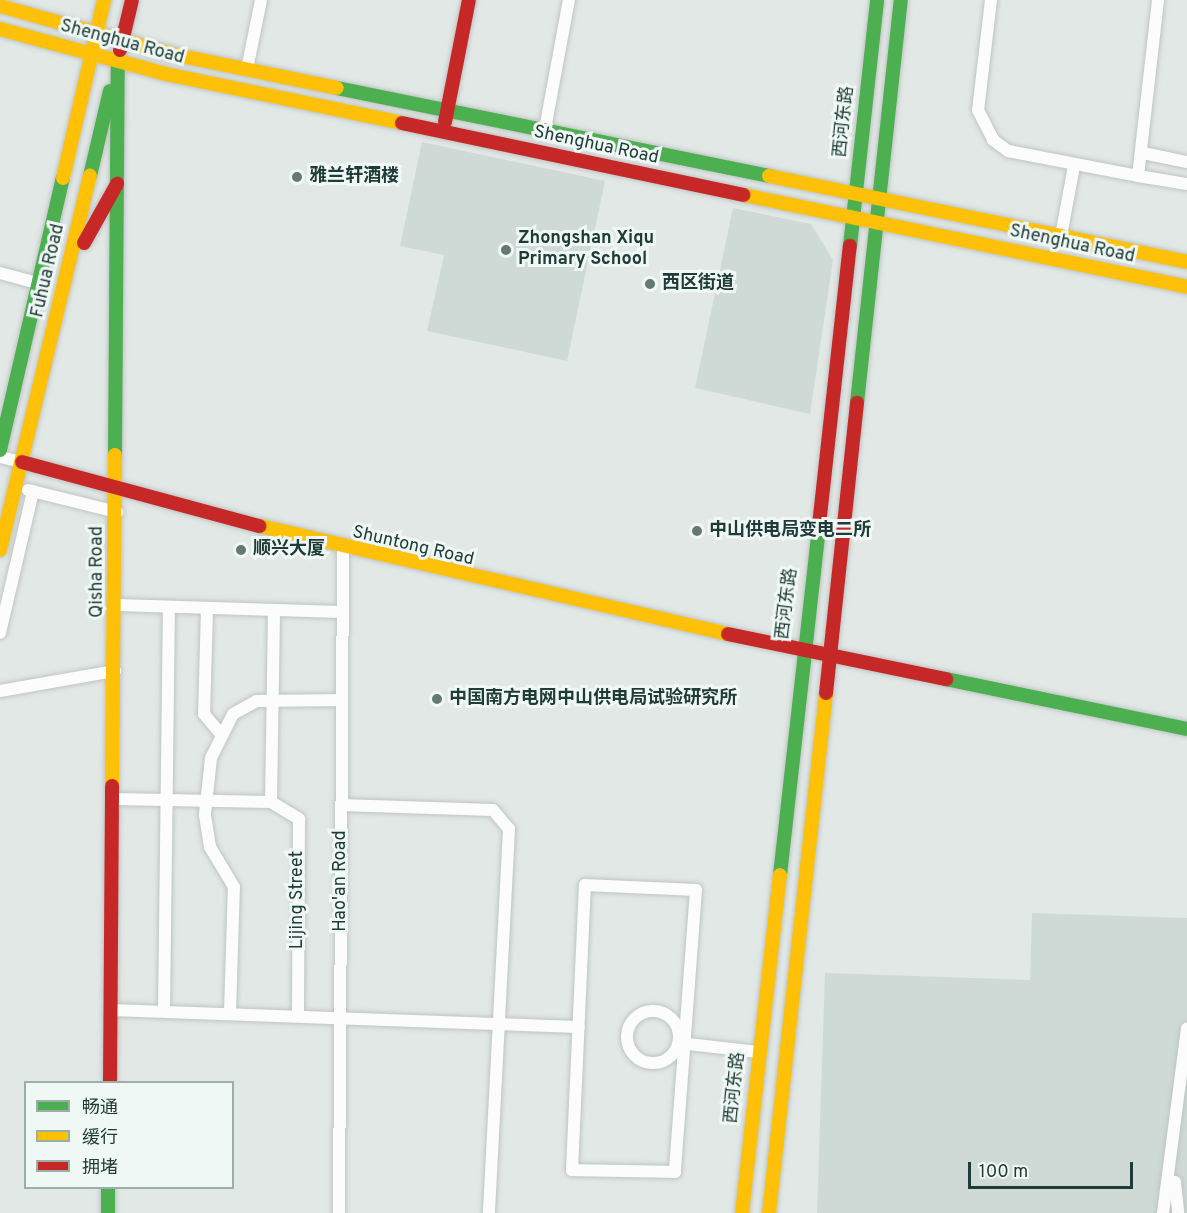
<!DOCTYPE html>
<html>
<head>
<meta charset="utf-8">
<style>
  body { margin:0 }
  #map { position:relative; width:1187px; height:1213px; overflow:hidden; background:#e2e8e6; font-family:Overpass,"Noto Sans SC",sans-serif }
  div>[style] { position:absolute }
  .built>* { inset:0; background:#cfdad7 }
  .roads { filter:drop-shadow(0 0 2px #bfc5c3) drop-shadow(0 0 2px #bfc5c3) }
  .street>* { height:12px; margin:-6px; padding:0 6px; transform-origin:6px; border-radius:6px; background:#fbfcfb }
  .street>.ring { margin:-6px; padding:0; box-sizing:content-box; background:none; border:12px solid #fbfcfb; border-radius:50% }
  .fast>* { height:14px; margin:-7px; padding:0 7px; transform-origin:7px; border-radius:7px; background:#4caf50 }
  .slow>* { height:14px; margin:-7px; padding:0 7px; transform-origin:7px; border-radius:7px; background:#ffc107 }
  .jam>* { height:14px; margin:-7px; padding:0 7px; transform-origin:7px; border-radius:7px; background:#c62828 }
  .dots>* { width:16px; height:16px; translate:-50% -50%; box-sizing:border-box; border:3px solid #f0f8f5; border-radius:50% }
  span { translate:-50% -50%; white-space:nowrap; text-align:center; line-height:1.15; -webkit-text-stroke:6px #f0f8f5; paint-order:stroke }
  .street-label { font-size:18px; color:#203c38 }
  .poi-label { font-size:18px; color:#203c38; font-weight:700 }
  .left { translate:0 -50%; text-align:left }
  .legend { position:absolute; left:24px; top:1081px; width:210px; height:108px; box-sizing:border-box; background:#f0f8f5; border:2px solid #9dada9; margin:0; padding:8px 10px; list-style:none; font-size:18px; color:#203c38 }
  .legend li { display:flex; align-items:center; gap:12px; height:30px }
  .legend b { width:30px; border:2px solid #9dada9 }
  .scale { position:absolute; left:968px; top:1162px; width:165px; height:27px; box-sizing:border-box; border:3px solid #203c38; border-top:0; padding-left:8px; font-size:18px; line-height:21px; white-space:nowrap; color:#203c38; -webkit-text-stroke:4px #f0f8f5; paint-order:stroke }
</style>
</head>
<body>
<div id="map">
  <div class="built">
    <div style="clip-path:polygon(422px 142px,605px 181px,567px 361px,427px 331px,444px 255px,400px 246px)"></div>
    <div style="clip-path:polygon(733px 208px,811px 224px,833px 260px,810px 414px,695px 388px)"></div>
    <div style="clip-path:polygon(1032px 913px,1187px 918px,1187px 1213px,817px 1213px,825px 973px,1030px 980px)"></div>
  </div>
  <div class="roads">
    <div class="street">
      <div style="left:991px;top:0;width:111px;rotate:96.7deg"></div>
      <div style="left:978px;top:110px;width:34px;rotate:63deg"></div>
      <div style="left:993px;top:140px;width:19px;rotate:36deg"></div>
      <div style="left:1008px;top:151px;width:132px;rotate:10.9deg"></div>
      <div style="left:1138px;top:176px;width:177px;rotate:-83.5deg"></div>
      <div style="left:247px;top:69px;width:70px;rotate:-78.5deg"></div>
      <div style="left:545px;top:129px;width:131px;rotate:-79.5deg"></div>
      <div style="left:1143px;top:153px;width:45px;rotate:11.6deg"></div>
      <div style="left:1138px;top:176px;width:50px;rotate:9.3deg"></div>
      <div style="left:1061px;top:236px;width:71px;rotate:-79.5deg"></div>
      <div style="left:0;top:273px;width:39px;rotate:15deg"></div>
      <div style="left:0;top:457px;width:23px;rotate:13deg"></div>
      <div style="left:28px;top:490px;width:92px;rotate:13.9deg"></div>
      <div style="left:116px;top:605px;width:226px;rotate:1.8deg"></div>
      <div style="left:207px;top:609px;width:105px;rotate:91.6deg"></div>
      <div style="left:204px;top:714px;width:26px;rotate:50deg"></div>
      <div style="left:274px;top:612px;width:190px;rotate:90.9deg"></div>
      <div style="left:271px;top:802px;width:33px;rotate:31deg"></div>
      <div style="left:299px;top:819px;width:195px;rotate:90.3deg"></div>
      <div style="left:0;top:633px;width:146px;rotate:-76.9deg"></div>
      <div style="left:0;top:691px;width:117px;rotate:-9.9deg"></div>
      <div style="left:113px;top:799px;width:158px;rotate:1.1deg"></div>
      <div style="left:341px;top:805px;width:152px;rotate:1.9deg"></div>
      <div style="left:493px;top:810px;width:25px;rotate:50deg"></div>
      <div style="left:509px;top:829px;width:385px;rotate:93deg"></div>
      <div style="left:585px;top:885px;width:111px;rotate:2.6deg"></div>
      <div style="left:696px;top:890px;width:283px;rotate:94.3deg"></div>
      <div style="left:675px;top:1172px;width:103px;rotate:-178.9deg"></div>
      <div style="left:572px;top:1170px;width:285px;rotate:-87.4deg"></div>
      <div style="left:111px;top:1010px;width:468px;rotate:2.1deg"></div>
      <div class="ring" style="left:627px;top:1011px;width:40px;height:40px"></div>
      <div style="left:164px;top:1011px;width:403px;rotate:-89.3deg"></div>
      <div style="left:230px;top:1012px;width:125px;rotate:-88.2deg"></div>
      <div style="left:234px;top:887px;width:47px;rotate:-121deg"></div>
      <div style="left:210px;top:847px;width:33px;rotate:-99deg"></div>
      <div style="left:205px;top:814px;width:56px;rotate:-83.9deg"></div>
      <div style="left:211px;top:758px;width:49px;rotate:-63.4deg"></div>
      <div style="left:233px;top:714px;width:26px;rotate:-29deg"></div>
      <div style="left:256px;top:701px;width:86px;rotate:-0.7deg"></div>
      <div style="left:679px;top:1043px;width:80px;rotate:6.5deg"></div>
      <div style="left:1175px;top:1182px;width:31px;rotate:84deg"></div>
      <div style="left:339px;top:1213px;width:664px;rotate:-89.65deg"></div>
      <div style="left:1163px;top:1213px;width:186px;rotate:-82.6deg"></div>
    </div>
    <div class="fast">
      <div style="left:337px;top:88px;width:441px;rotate:11.5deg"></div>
      <div style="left:90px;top:176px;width:87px;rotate:-76.8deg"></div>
      <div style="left:850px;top:246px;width:247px;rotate:-83.7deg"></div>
      <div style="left:857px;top:403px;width:405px;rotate:-83.8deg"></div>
      <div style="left:0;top:450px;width:279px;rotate:-77deg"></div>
      <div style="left:115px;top:455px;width:394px;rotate:-89.6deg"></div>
      <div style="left:946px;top:679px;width:246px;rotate:11.7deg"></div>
      <div style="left:780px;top:875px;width:352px;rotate:-83.6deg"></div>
      <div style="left:108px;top:1188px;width:25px;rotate:90deg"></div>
    </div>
    <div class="slow">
      <div style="left:0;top:6px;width:179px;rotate:15.6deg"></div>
      <div style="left:172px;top:54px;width:168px;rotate:11.6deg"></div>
      <div style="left:0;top:29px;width:172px;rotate:15.2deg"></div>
      <div style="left:166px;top:74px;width:241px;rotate:11.7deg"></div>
      <div style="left:769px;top:176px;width:427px;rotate:11.6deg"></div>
      <div style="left:63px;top:178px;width:183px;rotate:-77deg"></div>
      <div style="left:744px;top:195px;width:452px;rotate:11.7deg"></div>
      <div style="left:260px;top:526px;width:480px;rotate:13deg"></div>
      <div style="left:0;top:550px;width:385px;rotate:-76.5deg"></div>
      <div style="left:112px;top:786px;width:331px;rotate:-89.5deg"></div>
      <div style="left:742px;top:1213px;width:340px;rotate:-83.6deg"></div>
      <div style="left:769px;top:1213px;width:523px;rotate:-83.74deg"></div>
    </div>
    <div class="jam">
      <div style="left:120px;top:50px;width:51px;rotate:-76.5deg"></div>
      <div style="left:445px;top:122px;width:124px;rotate:-78.9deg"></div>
      <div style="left:402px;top:123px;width:349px;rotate:11.9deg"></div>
      <div style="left:84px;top:243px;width:68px;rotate:-60.8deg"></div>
      <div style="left:22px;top:462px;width:246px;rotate:15.1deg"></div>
      <div style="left:819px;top:525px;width:281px;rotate:-83.7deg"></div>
      <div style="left:728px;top:634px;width:223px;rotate:11.7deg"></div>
      <div style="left:826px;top:693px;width:292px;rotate:-83.9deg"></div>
      <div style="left:110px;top:1082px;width:296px;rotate:-89.6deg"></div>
    </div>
  </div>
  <div class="dots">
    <div style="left:297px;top:177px;background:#647875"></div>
    <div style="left:506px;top:250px;background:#647875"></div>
    <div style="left:650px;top:284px;background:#647875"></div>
    <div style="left:697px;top:531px;background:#647875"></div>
    <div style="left:241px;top:550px;background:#647875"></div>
    <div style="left:437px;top:699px;background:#647875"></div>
  </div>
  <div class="street-label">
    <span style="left:122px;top:43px;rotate:15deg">Shenghua Road</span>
    <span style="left:845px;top:122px;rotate:-84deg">西河东路</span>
    <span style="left:596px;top:146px;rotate:12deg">Shenghua Road</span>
    <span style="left:1072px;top:245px;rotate:12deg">Shenghua Road</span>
    <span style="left:49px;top:271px;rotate:-77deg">Fuhua Road</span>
    <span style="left:413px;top:547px;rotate:13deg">Shuntong Road</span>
    <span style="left:98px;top:572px;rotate:-90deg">Qisha Road</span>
    <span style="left:788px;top:604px;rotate:-83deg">西河东路</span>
    <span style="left:341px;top:881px;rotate:-90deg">Hao'an Road</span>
    <span style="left:298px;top:900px;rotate:-90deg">Lijing Street</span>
    <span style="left:736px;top:1088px;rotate:-84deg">西河东路</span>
  </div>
  <div class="poi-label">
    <span class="left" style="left:309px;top:177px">雅兰轩酒楼</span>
    <span class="left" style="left:518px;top:250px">Zhongshan Xiqu<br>Primary School</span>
    <span class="left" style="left:662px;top:284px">西区街道</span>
    <span class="left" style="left:709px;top:531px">中山供电局变电二所</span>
    <span class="left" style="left:253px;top:550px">顺兴大厦</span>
    <span class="left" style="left:449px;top:699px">中国南方电网中山供电局试验研究所</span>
  </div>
  <ul class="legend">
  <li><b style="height:8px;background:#4caf50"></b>畅通</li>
  <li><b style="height:8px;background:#ffc107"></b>缓行</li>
  <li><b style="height:8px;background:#c62828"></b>拥堵</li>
  </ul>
  <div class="scale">100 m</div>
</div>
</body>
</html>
